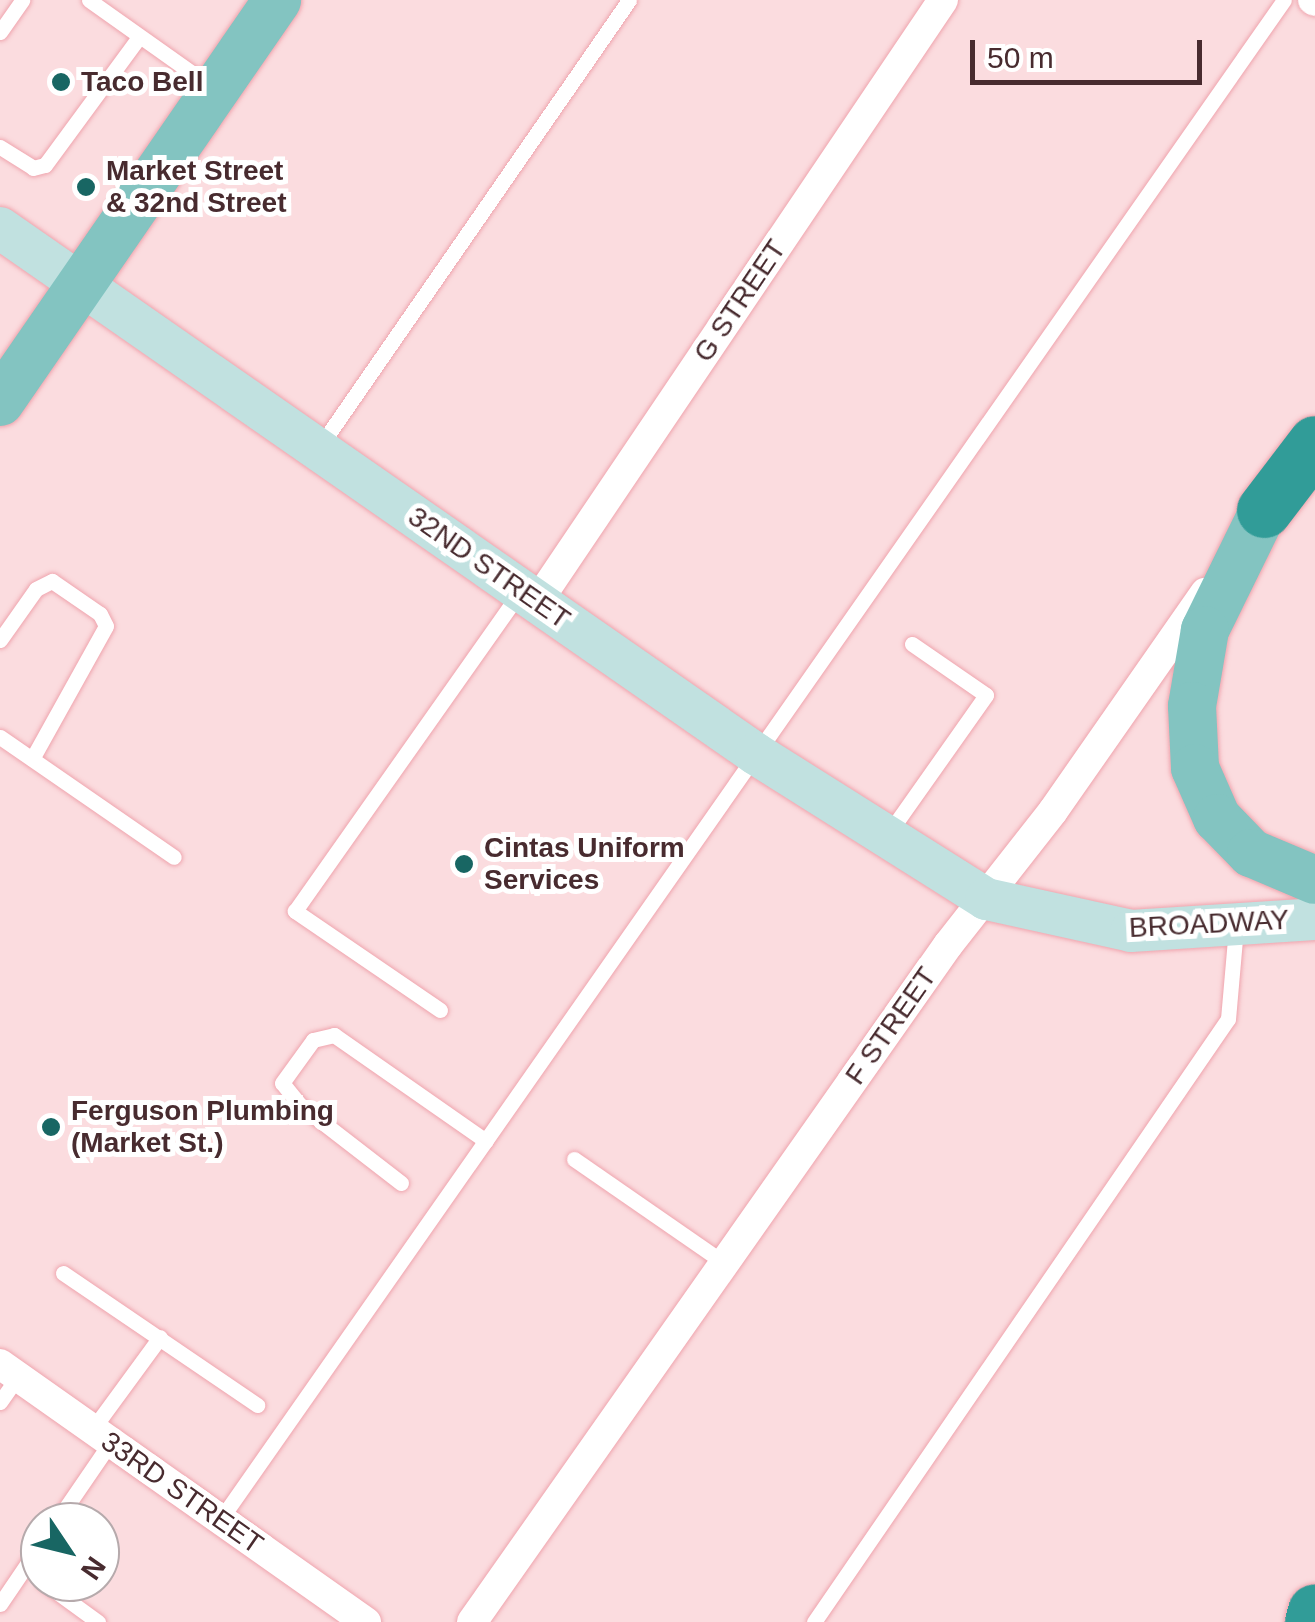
<!DOCTYPE html>
<html>
<head>
<meta charset="utf-8">
<style>
  body { margin:0 }
  #map { position:relative; width:1315px; height:1622px; overflow:hidden; background:#fbdcdf; font-family:Arial,sans-serif }
  div>[style] { position:absolute }
  .roads { filter:drop-shadow(0 0 2px #efa5ae) drop-shadow(0 0 2px #efa5ae) }
  .lane>* { height:15px; margin:-7.5px; padding:0 7.5px; transform-origin:7.5px; border-radius:7.5px; background:#fff }
  .street>* { height:30px; margin:-15px; padding:0 15px; transform-origin:15px; border-radius:15px; background:#fff }
  .secondary>* { height:42px; margin:-21px; padding:0 21px; transform-origin:21px; border-radius:21px; background:#c1e1e0 }
  .primary>* { height:48px; margin:-24px; padding:0 24px; transform-origin:24px; border-radius:24px; background:#83c4c1 }
  .highway>* { height:55px; margin:-27.5px; padding:0 27.5px; transform-origin:27.5px; border-radius:27.5px; background:#319c98 }
  .dots>* { width:28px; height:28px; translate:-50% -50%; box-sizing:border-box; border:5px solid #fff; border-radius:50% }
  span { translate:-50% -50%; white-space:nowrap; text-align:center; line-height:1.15; -webkit-text-stroke:10px #fff; paint-order:stroke }
  .poi-label { font-size:28px; color:#482b2f; font-weight:700 }
  .left { translate:0 -50%; text-align:left }
  .street-label { font-size:28px; color:#482b2f }
  .north { position:absolute; left:20px; top:1502px; width:100px; height:100px; box-sizing:border-box; background:#fff; border:2px solid #b6aaac; border-radius:50%; rotate:125deg; font-size:28px; font-weight:700; line-height:40px; text-align:center; color:#482b2f }
  .north::after { content:''; display:block; margin:auto; width:35px; height:45px; background:#186663; clip-path:polygon(50% 0,100% 100%,50% 72%,0 100%) }
  .scale { position:absolute; left:970px; top:40px; width:232px; height:45px; box-sizing:border-box; border:5px solid #482b2f; border-top:0; padding-left:12px; font-size:30px; line-height:35px; white-space:nowrap; color:#482b2f; -webkit-text-stroke:8px #fff; paint-order:stroke }
</style>
</head>
<body>
<div id="map">
  <div class="roads">
    <div class="lane">
      <div style="left:89px;top:0;width:151px;rotate:35.3deg"></div>
      <div style="left:0;top:32px;width:39px;rotate:-55deg"></div>
      <div style="left:0;top:147px;width:39px;rotate:32deg"></div>
      <div style="left:33px;top:168px;width:12px;rotate:-14deg"></div>
      <div style="left:45px;top:165px;width:159px;rotate:-53.7deg"></div>
      <div style="left:318px;top:449px;width:546px;rotate:-55.29deg"></div>
      <div style="left:0;top:640px;width:62px;rotate:-54.8deg"></div>
      <div style="left:36px;top:589px;width:18px;rotate:-27deg"></div>
      <div style="left:52px;top:581px;width:58px;rotate:34.5deg"></div>
      <div style="left:100px;top:614px;width:13px;rotate:63deg"></div>
      <div style="left:106px;top:626px;width:152px;rotate:119.1deg"></div>
      <div style="left:0;top:737px;width:211px;rotate:34.6deg"></div>
      <div style="left:888px;top:834px;width:170px;rotate:-54.8deg"></div>
      <div style="left:986px;top:695px;width:90px;rotate:-145.4deg"></div>
      <div style="left:440px;top:1010px;width:176px;rotate:-145.7deg"></div>
      <div style="left:295px;top:911px;width:389px;rotate:-54.8deg"></div>
      <div style="left:574px;top:1159px;width:183px;rotate:34.7deg"></div>
      <div style="left:401px;top:1183px;width:128px;rotate:-142.3deg"></div>
      <div style="left:300px;top:1105px;width:28px;rotate:-129deg"></div>
      <div style="left:282px;top:1083px;width:53px;rotate:-54.2deg"></div>
      <div style="left:313px;top:1040px;width:22px;rotate:-13deg"></div>
      <div style="left:334px;top:1035px;width:185px;rotate:34.9deg"></div>
      <div style="left:63px;top:1273px;width:235px;rotate:34.2deg"></div>
      <div style="left:0;top:1402px;width:32px;rotate:-55deg"></div>
      <div style="left:92px;top:1430px;width:115px;rotate:-53.8deg"></div>
      <div style="left:220px;top:1520px;width:1855px;rotate:-55.01deg"></div>
      <div style="left:56px;top:1522px;width:96px;rotate:-55.6deg"></div>
      <div style="left:43px;top:1582px;width:68px;rotate:36deg"></div>
      <div style="left:0;top:1604px;width:71px;rotate:-55.9deg"></div>
      <div style="left:814px;top:1622px;width:731px;rotate:-55.53deg"></div>
      <div style="left:1228px;top:1019px;width:91px;rotate:-85deg"></div>
    </div>
    <div class="street">
      <div style="left:1313px;top:0;width:2px;rotate:27deg"></div>
      <div style="left:537px;top:602px;width:726px;rotate:-56deg"></div>
      <div style="left:0;top:1364px;width:448px;rotate:35.2deg"></div>
      <div style="left:472px;top:1622px;width:828px;rotate:-54.89deg"></div>
      <div style="left:948px;top:945px;width:170px;rotate:-51.9deg"></div>
      <div style="left:1053px;top:811px;width:266px;rotate:-55.1deg"></div>
    </div>
    <div class="secondary">
      <div style="left:0;top:228px;width:921px;rotate:34.83deg"></div>
      <div style="left:756px;top:754px;width:272px;rotate:32.2deg"></div>
      <div style="left:986px;top:899px;width:148px;rotate:12.4deg"></div>
      <div style="left:1131px;top:931px;width:184px;rotate:-3.7deg"></div>
    </div>
    <div class="primary">
      <div style="left:0;top:402px;width:488px;rotate:-55.4deg"></div>
      <div style="left:1264px;top:510px;width:134px;rotate:116.2deg"></div>
      <div style="left:1205px;top:630px;width:77px;rotate:99.7deg"></div>
      <div style="left:1192px;top:706px;width:62px;rotate:87.2deg"></div>
      <div style="left:1195px;top:768px;width:55px;rotate:66.3deg"></div>
      <div style="left:1217px;top:818px;width:49px;rotate:45.8deg"></div>
      <div style="left:1251px;top:853px;width:69px;rotate:22.9deg"></div>
    </div>
    <div class="highway">
      <div style="left:1264px;top:510px;width:84px;rotate:-52.7deg"></div>
      <div style="left:1312px;top:1622px;width:11px;rotate:-75deg"></div>
    </div>
  </div>
  <div class="dots">
    <div style="left:61px;top:82px;background:#186663"></div>
    <div style="left:86px;top:187px;background:#186663"></div>
    <div style="left:464px;top:864px;background:#186663"></div>
    <div style="left:51px;top:1127px;background:#186663"></div>
  </div>
  <div class="poi-label">
    <span class="left" style="left:81px;top:82px">Taco Bell</span>
    <span class="left" style="left:106px;top:187px">Market Street<br>&amp; 32nd Street</span>
    <span class="left" style="left:484px;top:864px">Cintas Uniform<br>Services</span>
    <span class="left" style="left:71px;top:1127px">Ferguson Plumbing<br>(Market St.)</span>
  </div>
  <div class="street-label">
    <span style="left:740px;top:301px;rotate:-56deg">G STREET</span>
    <span style="left:489px;top:568px;rotate:35deg">32ND STREET</span>
    <span style="left:1209px;top:924px;rotate:-3deg">BROADWAY</span>
    <span style="left:891px;top:1026px;rotate:-55deg">F STREET</span>
    <span style="left:182px;top:1493px;rotate:35deg">33RD STREET</span>
  </div>
  <div class="north">N</div>
  <div class="scale">50 m</div>
</div>
</body>
</html>
